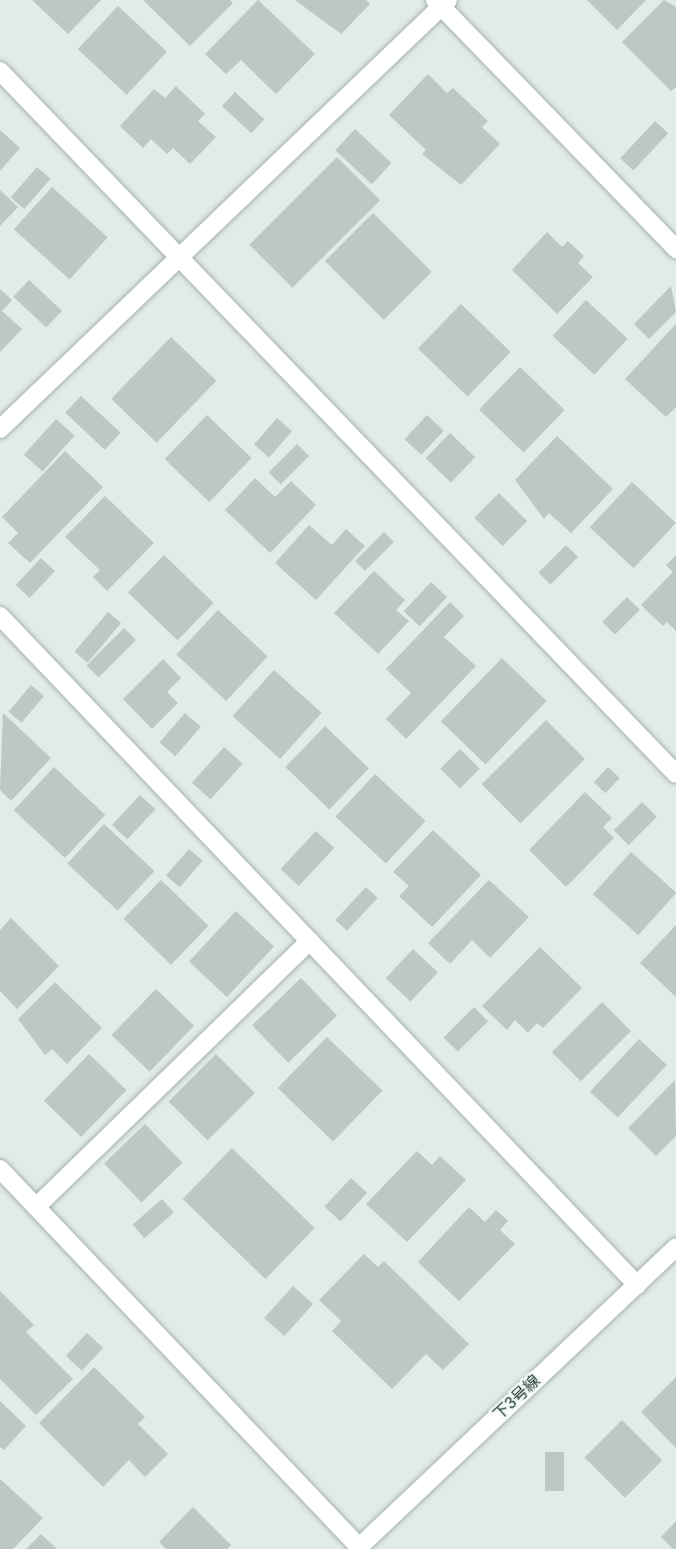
<!DOCTYPE html>
<meta charset="utf-8">
<style>
body{margin:0}
#map{position:relative;width:676px;height:1549px;overflow:hidden;background:#e2ebe7;font-family:Helvetica,"Noto Sans JP",sans-serif}
div>[style]{position:absolute}
.building>*{inset:0;background:#bbc8c3;transform-origin:0 0}
.roads{filter:drop-shadow(0 0 2px #a5b2ae) drop-shadow(0 0 2px #a5b2ae)}
.minor>*{height:18px;margin:-9px;padding:0 9px;transform-origin:9px;border-radius:9px;background:#fff}
span{translate:-50% -50%;white-space:nowrap;text-align:center;line-height:1.15;-webkit-text-stroke:5px #f2f8f5;paint-order:stroke}
.street-label{font-size:16px;color:#243a34}
</style>
<div id="map">
<div class="building">
<i style="clip-path:polygon(32px 0,101px 0,68px 34px)"></i>
<i style="clip-path:polygon(143px 0,230px 0,233px 3px,190px 46px)"></i>
<i style="clip-path:polygon(258px 0,315px 54px,276px 94px,241px 60px,226px 74px,205px 54px)"></i>
<i style="clip-path:polygon(295px 0,366px 0,370px 4px,341px 34px)"></i>
<i style="clip-path:polygon(587px 0,646px 0,617px 30px)"></i>
<i style="clip-path:polygon(664px 0,676px 7px,676px 87px,671px 91px,622px 42px)"></i>
<i style="left:118px;top:6px;width:67px;height:59px;rotate:43deg"></i>
<i style="clip-path:polygon(428px 74px,447px 93px,453px 88px,488px 121px,482px 127px,500px 144px,461px 185px,422px 154px,426px 150px,389px 115px)"></i>
<i style="clip-path:polygon(176px 86px,205px 114px,198px 121px,216px 137px,190px 164px,173px 148px,167px 154px,151px 139px,143px 148px,120px 126px,154px 89px,165px 98px)"></i>
<i style="left:235px;top:92px;width:40px;height:19px;rotate:43deg"></i>
<i style="left:655px;top:121px;width:18px;height:51px;rotate:43deg"></i>
<i style="left:355px;top:129px;width:50px;height:29px;rotate:43deg"></i>
<i style="clip-path:polygon(0 130px,20px 148px,0 171px)"></i>
<i style="left:337px;top:157px;width:61px;height:124px;rotate:45deg"></i>
<i style="left:37px;top:167px;width:18px;height:40px;rotate:41deg"></i>
<i style="left:52px;top:187px;width:75px;height:57px;rotate:42deg"></i>
<i style="clip-path:polygon(0 190px,18px 207px,0 226px)"></i>
<i style="left:373px;top:213px;width:83px;height:68px;rotate:45deg"></i>
<i style="clip-path:polygon(547px 232px,562px 247px,568px 241px,584px 256px,578px 263px,593px 277px,557px 314px,512px 270px)"></i>
<i style="left:29px;top:280px;width:45px;height:23px;rotate:43deg"></i>
<i style="clip-path:polygon(671px 286px,676px 312px,649px 339px,634px 324px)"></i>
<i style="clip-path:polygon(0 289px,12px 300px,2px 311px,22px 329px,0 352px)"></i>
<i style="left:586px;top:300px;width:57px;height:49px;rotate:43deg"></i>
<i style="left:461px;top:304px;width:69px;height:62px;rotate:44deg"></i>
<i style="clip-path:polygon(676px 324px,676px 407px,666px 417px,625px 379px)"></i>
<i style="left:171px;top:337px;width:63px;height:86px;rotate:44deg"></i>
<i style="left:520px;top:367px;width:62px;height:59px;rotate:44deg"></i>
<i style="left:81px;top:396px;width:54px;height:23px;rotate:43deg"></i>
<i style="left:207px;top:415px;width:62px;height:61px;rotate:44deg"></i>
<i style="left:427px;top:415px;width:23px;height:33px;rotate:43deg"></i>
<i style="left:277px;top:418px;width:20px;height:35px;rotate:41deg"></i>
<i style="left:56px;top:419px;width:25px;height:48px;rotate:42deg"></i>
<i style="left:450px;top:433px;width:35px;height:35px;rotate:44deg"></i>
<i style="clip-path:polygon(557px 436px,613px 489px,571px 533px,549px 513px,544px 519px,515px 480px)"></i>
<i style="left:297px;top:444px;width:17px;height:40px;rotate:45deg"></i>
<i style="clip-path:polygon(65px 451px,103px 487px,30px 563px,8px 543px,18px 533px,2px 517px)"></i>
<i style="clip-path:polygon(255px 478px,275px 497px,291px 481px,316px 505px,270px 553px,225px 510px)"></i>
<i style="left:632px;top:482px;width:60px;height:62px;rotate:43deg"></i>
<i style="left:499px;top:493px;width:40px;height:35px;rotate:45deg"></i>
<i style="clip-path:polygon(105px 496px,154px 543px,107px 591px,93px 577px,100px 570px,65px 537px)"></i>
<i style="clip-path:polygon(309px 525px,332px 545px,346px 529px,365px 546px,316px 600px,275px 563px)"></i>
<i style="left:384px;top:532px;width:14px;height:41px;rotate:45deg"></i>
<i style="left:566px;top:545px;width:17px;height:39px;rotate:45deg"></i>
<i style="left:164px;top:555px;width:69px;height:52px;rotate:44deg"></i>
<i style="clip-path:polygon(676px 555px,676px 631px,667px 622px,663px 626px,641px 605px,673px 572px,666px 565px)"></i>
<i style="left:41px;top:558px;width:19px;height:37px;rotate:43deg"></i>
<i style="clip-path:polygon(374px 571px,405px 600px,396px 610px,409px 621px,378px 654px,334px 613px)"></i>
<i style="left:431px;top:582px;width:22px;height:40px;rotate:43deg"></i>
<i style="left:627px;top:597px;width:18px;height:35px;rotate:45deg"></i>
<i style="clip-path:polygon(450px 602px,464px 616px,444px 637px,476px 666px,406px 739px,386px 719px,411px 693px,386px 669px)"></i>
<i style="left:218px;top:610px;width:68px;height:61px;rotate:43deg"></i>
<i style="left:108px;top:612px;width:17px;height:52px;rotate:40deg"></i>
<i style="left:124px;top:628px;width:17px;height:53px;rotate:45deg"></i>
<i style="left:502px;top:658px;width:62px;height:88px;rotate:44deg"></i>
<i style="clip-path:polygon(163px 659px,181px 678px,167px 692px,178px 703px,152px 729px,123px 699px)"></i>
<i style="left:274px;top:670px;width:64px;height:62px;rotate:42deg"></i>
<i style="left:31px;top:685px;width:17px;height:35px;rotate:40deg"></i>
<i style="clip-path:polygon(3px 713px,51px 758px,11px 801px,0 790px)"></i>
<i style="left:185px;top:713px;width:21px;height:39px;rotate:41deg"></i>
<i style="left:546px;top:720px;width:55px;height:91px;rotate:45deg"></i>
<i style="left:325px;top:726px;width:61px;height:57px;rotate:44deg"></i>
<i style="left:224px;top:747px;width:25px;height:48px;rotate:42deg"></i>
<i style="left:460px;top:749px;width:28px;height:28px;rotate:45deg"></i>
<i style="left:54px;top:767px;width:70px;height:59px;rotate:43deg"></i>
<i style="left:608px;top:767px;width:16px;height:21px;rotate:43deg"></i>
<i style="left:375px;top:774px;width:69px;height:58px;rotate:43deg"></i>
<i style="clip-path:polygon(585px 792px,612px 818px,603px 827px,614px 838px,566px 887px,529px 850px)"></i>
<i style="left:140px;top:795px;width:21px;height:41px;rotate:43deg"></i>
<i style="left:642px;top:802px;width:21px;height:40px;rotate:45deg"></i>
<i style="left:104px;top:824px;width:69px;height:54px;rotate:43deg"></i>
<i style="clip-path:polygon(433px 830px,481px 875px,432px 927px,399px 896px,409px 886px,393px 872px)"></i>
<i style="left:316px;top:831px;width:25px;height:52px;rotate:43deg"></i>
<i style="left:189px;top:849px;width:18px;height:35px;rotate:41deg"></i>
<i style="left:631px;top:852px;width:61px;height:57px;rotate:42deg"></i>
<i style="left:161px;top:880px;width:66px;height:54px;rotate:44deg"></i>
<i style="clip-path:polygon(489px 880px,529px 917px,490px 958px,472px 940px,450px 964px,428px 943px)"></i>
<i style="left:366px;top:887px;width:16px;height:45px;rotate:43deg"></i>
<i style="left:236px;top:911px;width:52px;height:69px;rotate:43deg"></i>
<i style="clip-path:polygon(11px 918px,59px 966px,17px 1009px,0 991px,0 930px)"></i>
<i style="clip-path:polygon(676px 925px,676px 997px,640px 963px)"></i>
<i style="clip-path:polygon(540px 947px,582px 988px,543px 1028px,537px 1023px,528px 1033px,515px 1020px,507px 1030px,482px 1006px)"></i>
<i style="left:413px;top:949px;width:34px;height:40px;rotate:43deg"></i>
<i style="left:301px;top:978px;width:52px;height:68px;rotate:46deg"></i>
<i style="clip-path:polygon(55px 982px,102px 1028px,67px 1064px,52px 1049px,45px 1055px,18px 1019px)"></i>
<i style="left:156px;top:989px;width:53px;height:64px;rotate:44deg"></i>
<i style="left:602px;top:1002px;width:41px;height:71px;rotate:45deg"></i>
<i style="left:474px;top:1007px;width:20px;height:43px;rotate:45deg"></i>
<i style="left:327px;top:1037px;width:77px;height:71px;rotate:44deg"></i>
<i style="left:639px;top:1039px;width:38px;height:72px;rotate:43deg"></i>
<i style="left:89px;top:1054px;width:52px;height:65px;rotate:44deg"></i>
<i style="left:216px;top:1054px;width:55px;height:67px;rotate:45deg"></i>
<i style="clip-path:polygon(675px 1080px,676px 1136px,656px 1156px,628px 1128px)"></i>
<i style="left:145px;top:1124px;width:54px;height:57px;rotate:46deg"></i>
<i style="left:232px;top:1148px;width:115px;height:71px;rotate:44deg"></i>
<i style="clip-path:polygon(417px 1151px,432px 1165px,440px 1156px,466px 1180px,407px 1242px,366px 1204px)"></i>
<i style="left:351px;top:1178px;width:22px;height:39px;rotate:43deg"></i>
<i style="left:162px;top:1199px;width:18px;height:39px;rotate:49deg"></i>
<i style="clip-path:polygon(469px 1207px,485px 1222px,496px 1210px,508px 1221px,500px 1230px,515px 1244px,459px 1301px,418px 1262px)"></i>
<i style="clip-path:polygon(364px 1254px,378px 1267px,384px 1261px,469px 1344px,443px 1370px,426px 1354px,392px 1389px,332px 1331px,341px 1321px,319px 1300px)"></i>
<i style="left:293px;top:1286px;width:27px;height:43px;rotate:42deg"></i>
<i style="clip-path:polygon(0 1291px,34px 1325px,26px 1332px,73px 1379px,36px 1415px,0 1379px)"></i>
<i style="left:87px;top:1333px;width:22px;height:31px;rotate:43deg"></i>
<i style="clip-path:polygon(94px 1367px,145px 1417px,138px 1424px,168px 1454px,145px 1477px,129px 1460px,103px 1487px,39px 1423px)"></i>
<i style="clip-path:polygon(676px 1377px,676px 1448px,641px 1412px)"></i>
<i style="clip-path:polygon(0 1401px,26px 1426px,4px 1450px,0 1447px)"></i>
<i style="left:622px;top:1420px;width:57px;height:53px;rotate:45deg"></i>
<i style="left:564px;top:1452px;width:39px;height:19px;rotate:90deg"></i>
<i style="clip-path:polygon(0 1479px,43px 1518px,13px 1549px,0 1549px)"></i>
<i style="clip-path:polygon(193px 1507px,231px 1545px,227px 1549px,166px 1549px,159px 1542px)"></i>
<i style="clip-path:polygon(676px 1521px,676px 1549px,673px 1549px,661px 1537px)"></i>
<i style="clip-path:polygon(41px 1534px,57px 1549px,26px 1549px)"></i>
</div>
<div class="roads">
<div class="minor">
<i style="left:435px;top:0;width:347px;rotate:45.9deg"></i>
<i style="left:0;top:71px;width:975px;rotate:46.12deg"></i>
<i style="left:0;top:429px;width:620px;rotate:-43.76deg"></i>
<i style="left:0;top:616px;width:924px;rotate:46.4deg"></i>
<i style="left:0;top:1169px;width:524px;rotate:46.47deg"></i>
<i style="left:36px;top:1207px;width:382px;rotate:-44.2deg"></i>
<i style="left:357px;top:1549px;width:439px;rotate:-43.4deg"></i>
</div>
</div>
<div class="street-label">
<span style="left:517px;top:1398px;rotate:-43deg">下3号線</span>
</div>
</div>
